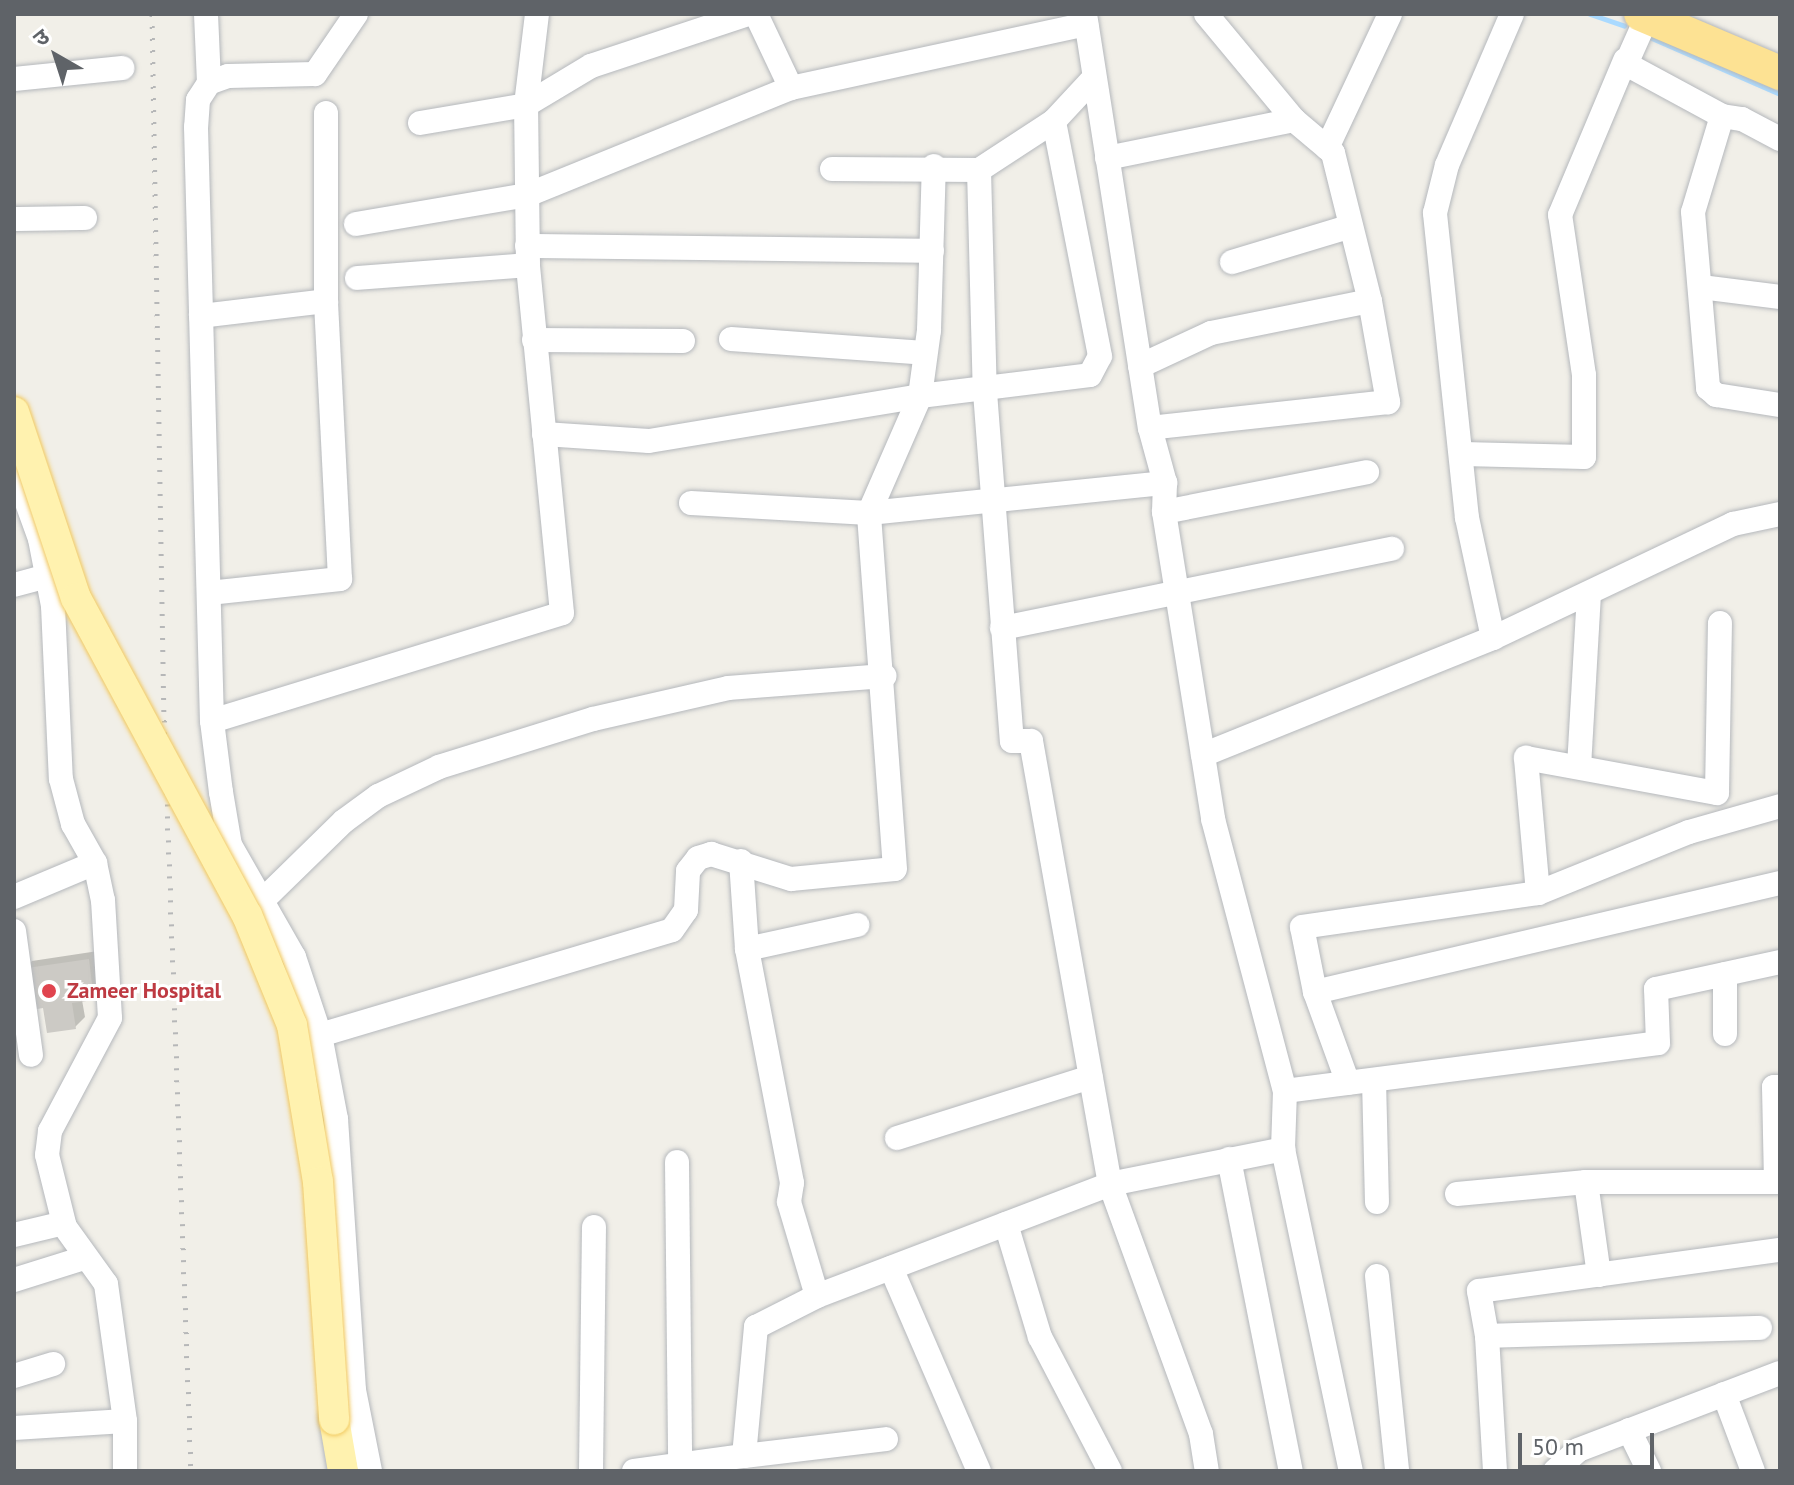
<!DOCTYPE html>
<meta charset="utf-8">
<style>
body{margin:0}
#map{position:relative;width:1794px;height:1485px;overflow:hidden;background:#f1efe8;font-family:"PT Sans","Noto Sans Devanagari",sans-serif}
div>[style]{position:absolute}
.shadow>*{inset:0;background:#0003}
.stream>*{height:5px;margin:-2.5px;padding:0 2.5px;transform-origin:2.5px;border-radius:2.5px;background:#aadaff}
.building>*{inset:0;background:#cccac5}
.roads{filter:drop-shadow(0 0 2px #b5b8bc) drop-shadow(0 0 2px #b5b8bc)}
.minor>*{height:24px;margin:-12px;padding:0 12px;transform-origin:12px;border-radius:12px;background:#fff}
.major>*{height:30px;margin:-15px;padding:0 15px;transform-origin:15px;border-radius:15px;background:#fff2af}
.highway>*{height:34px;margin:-17px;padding:0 17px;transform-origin:17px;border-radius:17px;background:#fde293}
.rail>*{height:5px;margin-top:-2.5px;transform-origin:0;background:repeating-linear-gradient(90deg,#b6b7b8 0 2px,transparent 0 12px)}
.bridges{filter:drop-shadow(0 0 2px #f2c960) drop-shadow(0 0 2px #f2c960)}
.major-bridge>*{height:30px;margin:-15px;padding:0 15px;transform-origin:15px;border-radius:15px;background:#fff2af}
.dots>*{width:22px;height:22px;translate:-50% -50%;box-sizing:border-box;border:4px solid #fff;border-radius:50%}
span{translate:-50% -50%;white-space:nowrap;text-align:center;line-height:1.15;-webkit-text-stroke:6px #fff;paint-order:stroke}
.health-label{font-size:22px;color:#be3a42;font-weight:700}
.left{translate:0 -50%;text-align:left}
.frame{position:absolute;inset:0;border:16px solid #5f6368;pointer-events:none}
.north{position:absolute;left:16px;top:16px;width:80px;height:80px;-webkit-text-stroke:6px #fff;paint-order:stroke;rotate:321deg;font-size:22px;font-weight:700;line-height:32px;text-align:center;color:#5f6368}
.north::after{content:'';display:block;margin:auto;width:28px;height:36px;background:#5f6368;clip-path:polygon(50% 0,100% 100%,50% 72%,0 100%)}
.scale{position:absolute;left:1518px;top:1433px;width:136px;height:36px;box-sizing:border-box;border:4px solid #5f6368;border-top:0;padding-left:10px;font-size:24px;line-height:28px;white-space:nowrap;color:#5f6368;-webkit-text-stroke:6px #fff;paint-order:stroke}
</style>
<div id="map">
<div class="shadow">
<i style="clip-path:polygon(98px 951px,103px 989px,82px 1000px,85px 1017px,75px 1027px,45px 1006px,22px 970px,32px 961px)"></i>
</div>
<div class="stream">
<i style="left:1590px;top:14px;width:36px;rotate:19deg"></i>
<i style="left:1647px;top:36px;width:145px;rotate:23.6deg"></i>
</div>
<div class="building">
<i style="clip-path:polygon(89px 959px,94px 1000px,72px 1003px,76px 1029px,47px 1033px,43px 1008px,26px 1011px,20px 969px)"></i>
</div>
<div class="roads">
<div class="minor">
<i style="left:206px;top:14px;width:69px;rotate:87.5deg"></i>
<i style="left:356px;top:14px;width:73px;rotate:124.3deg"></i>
<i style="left:315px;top:74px;width:87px;rotate:178.7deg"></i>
<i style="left:228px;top:76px;width:20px;rotate:160deg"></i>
<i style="left:209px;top:83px;width:20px;rotate:123deg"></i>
<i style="left:198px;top:100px;width:27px;rotate:94deg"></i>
<i style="left:196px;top:127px;width:594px;rotate:88.46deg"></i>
<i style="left:212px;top:721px;width:72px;rotate:82.8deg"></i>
<i style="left:221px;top:792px;width:54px;rotate:80.4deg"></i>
<i style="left:230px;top:845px;width:129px;rotate:60.3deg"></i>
<i style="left:294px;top:957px;width:82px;rotate:71.6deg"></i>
<i style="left:320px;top:1035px;width:86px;rotate:79.2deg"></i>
<i style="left:336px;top:1119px;width:272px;rotate:86.2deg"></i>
<i style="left:354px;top:1390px;width:83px;rotate:78.8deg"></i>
<i style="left:1085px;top:14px;width:419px;rotate:81.1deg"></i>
<i style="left:1150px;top:428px;width:57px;rotate:74.7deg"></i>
<i style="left:1165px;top:483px;width:29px;rotate:92deg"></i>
<i style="left:1164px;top:512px;width:311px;rotate:80.9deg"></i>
<i style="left:1213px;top:819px;width:281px;rotate:75.2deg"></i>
<i style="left:1285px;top:1091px;width:58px;rotate:92deg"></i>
<i style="left:1283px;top:1149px;width:329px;rotate:78.1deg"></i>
<i style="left:1206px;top:14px;width:138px;rotate:50.3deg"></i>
<i style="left:1647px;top:17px;width:51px;rotate:114.1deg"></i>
<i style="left:1626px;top:64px;width:109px;rotate:28.4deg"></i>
<i style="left:1722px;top:116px;width:100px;rotate:106.8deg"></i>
<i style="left:1693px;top:212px;width:177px;rotate:85.1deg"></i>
<i style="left:1708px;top:388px;width:11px;rotate:41deg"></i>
<i style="left:1716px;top:395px;width:65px;rotate:8.9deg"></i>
<i style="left:14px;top:79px;width:109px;rotate:-5.8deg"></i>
<i style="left:791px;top:88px;width:302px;rotate:-12.2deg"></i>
<i style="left:1722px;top:116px;width:20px;rotate:9deg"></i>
<i style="left:1742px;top:119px;width:43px;rotate:27.8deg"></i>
<i style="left:420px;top:123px;width:108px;rotate:-9.6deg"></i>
<i style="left:526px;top:105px;width:76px;rotate:-31deg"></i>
<i style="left:591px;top:66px;width:165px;rotate:-18.3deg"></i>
<i style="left:1327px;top:148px;width:148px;rotate:-64.8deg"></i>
<i style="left:1107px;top:158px;width:191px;rotate:-11.5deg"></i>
<i style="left:1294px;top:120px;width:51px;rotate:40.2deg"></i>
<i style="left:1333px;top:153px;width:153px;rotate:76deg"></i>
<i style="left:1370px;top:301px;width:103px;rotate:79.9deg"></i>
<i style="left:1388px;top:402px;width:239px;rotate:173.8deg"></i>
<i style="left:832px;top:169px;width:147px;rotate:0.4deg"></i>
<i style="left:979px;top:170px;width:90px;rotate:-33.2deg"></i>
<i style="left:1054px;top:121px;width:57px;rotate:-47.1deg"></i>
<i style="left:979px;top:170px;width:222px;rotate:88.5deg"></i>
<i style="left:985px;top:392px;width:350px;rotate:85.6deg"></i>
<i style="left:1012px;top:741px;width:19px"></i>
<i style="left:1031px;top:741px;width:450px;rotate:79.9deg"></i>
<i style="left:1110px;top:1184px;width:177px;rotate:-11.4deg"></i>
<i style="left:14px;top:219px;width:71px;rotate:-0.8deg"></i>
<i style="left:356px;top:224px;width:173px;rotate:-9.6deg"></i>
<i style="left:527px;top:195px;width:285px;rotate:-22.1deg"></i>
<i style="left:791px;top:88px;width:82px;rotate:-115.3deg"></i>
<i style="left:527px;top:246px;width:405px;rotate:0.7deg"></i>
<i style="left:1232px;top:262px;width:124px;rotate:-16.8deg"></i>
<i style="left:357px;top:278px;width:171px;rotate:-4.3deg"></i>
<i style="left:1701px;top:287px;width:80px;rotate:7.2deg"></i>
<i style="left:201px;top:316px;width:126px;rotate:-6.8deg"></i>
<i style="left:731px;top:339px;width:194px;rotate:4.1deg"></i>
<i style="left:534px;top:340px;width:149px;rotate:0.4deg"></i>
<i style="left:1140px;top:366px;width:78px;rotate:-24.9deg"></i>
<i style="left:1211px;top:333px;width:162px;rotate:-11.4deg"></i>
<i style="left:544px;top:434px;width:105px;rotate:3.8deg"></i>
<i style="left:649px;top:441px;width:275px;rotate:-9.4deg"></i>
<i style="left:920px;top:396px;width:171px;rotate:-7deg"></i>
<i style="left:1090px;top:375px;width:21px;rotate:-62deg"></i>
<i style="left:1100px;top:356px;width:239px;rotate:-101.1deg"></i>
<i style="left:1463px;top:454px;width:121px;rotate:1.4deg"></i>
<i style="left:1584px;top:457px;width:82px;rotate:-90deg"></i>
<i style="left:1584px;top:375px;width:162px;rotate:-98.5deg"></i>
<i style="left:1560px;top:215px;width:168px;rotate:-67.2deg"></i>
<i style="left:14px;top:467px;width:77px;rotate:70.1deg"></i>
<i style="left:40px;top:539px;width:68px;rotate:79deg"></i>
<i style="left:53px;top:606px;width:173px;rotate:87.4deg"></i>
<i style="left:61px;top:779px;width:47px;rotate:75.1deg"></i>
<i style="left:73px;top:824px;width:45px;rotate:60.6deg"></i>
<i style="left:95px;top:863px;width:38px;rotate:78deg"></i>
<i style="left:103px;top:900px;width:118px;rotate:86.6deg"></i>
<i style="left:110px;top:1018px;width:128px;rotate:118deg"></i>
<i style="left:50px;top:1131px;width:24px;rotate:97deg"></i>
<i style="left:47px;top:1155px;width:74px;rotate:76deg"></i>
<i style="left:65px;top:1227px;width:70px;rotate:54.3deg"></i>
<i style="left:106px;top:1284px;width:138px;rotate:82.1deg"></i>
<i style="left:125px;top:1421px;width:50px;rotate:90deg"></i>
<i style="left:691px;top:503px;width:178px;rotate:3.2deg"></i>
<i style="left:869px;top:513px;width:298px;rotate:-5.8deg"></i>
<i style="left:1164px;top:512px;width:207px;rotate:-11.1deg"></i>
<i style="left:14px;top:585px;width:34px;rotate:-15deg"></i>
<i style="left:209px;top:593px;width:132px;rotate:-6.1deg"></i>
<i style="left:340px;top:579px;width:278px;rotate:-92.9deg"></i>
<i style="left:326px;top:301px;width:188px;rotate:-90deg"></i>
<i style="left:1002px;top:628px;width:398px;rotate:-11.5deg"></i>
<i style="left:1493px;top:638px;width:123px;rotate:-102.2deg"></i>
<i style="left:1467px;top:518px;width:307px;rotate:-96deg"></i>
<i style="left:1435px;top:213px;width:49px;rotate:-76deg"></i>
<i style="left:1447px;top:165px;width:164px;rotate:-66.7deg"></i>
<i style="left:212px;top:721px;width:366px;rotate:-17.1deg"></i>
<i style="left:562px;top:613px;width:350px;rotate:-95.6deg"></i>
<i style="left:528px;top:265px;width:160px;rotate:-90.7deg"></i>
<i style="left:526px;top:105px;width:92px;rotate:-83.1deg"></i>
<i style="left:1203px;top:755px;width:313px;rotate:-22deg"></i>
<i style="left:1493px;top:638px;width:266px;rotate:-25.4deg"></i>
<i style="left:1733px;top:524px;width:48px;rotate:-12deg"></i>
<i style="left:1579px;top:767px;width:172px;rotate:-86.7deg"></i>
<i style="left:741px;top:861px;width:88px;rotate:86.1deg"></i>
<i style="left:747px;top:949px;width:238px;rotate:79.1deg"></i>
<i style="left:792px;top:1183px;width:19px;rotate:99deg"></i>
<i style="left:789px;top:1202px;width:98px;rotate:73.4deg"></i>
<i style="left:1538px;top:893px;width:136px;rotate:-95.1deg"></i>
<i style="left:1526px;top:758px;width:194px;rotate:10.4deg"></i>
<i style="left:1717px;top:793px;width:170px;rotate:-89deg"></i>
<i style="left:14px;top:897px;width:88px;rotate:-22.8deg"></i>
<i style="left:265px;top:898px;width:110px;rotate:-44.3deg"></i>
<i style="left:344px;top:821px;width:42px;rotate:-36.3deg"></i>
<i style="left:378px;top:796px;width:68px;rotate:-25.4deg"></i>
<i style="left:439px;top:767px;width:161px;rotate:-17.3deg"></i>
<i style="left:593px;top:719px;width:139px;rotate:-12.9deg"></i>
<i style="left:728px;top:688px;width:157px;rotate:-4.4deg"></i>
<i style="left:14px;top:931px;width:125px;rotate:82.2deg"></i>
<i style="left:747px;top:949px;width:113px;rotate:-12.3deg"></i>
<i style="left:1725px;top:974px;width:60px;rotate:90deg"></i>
<i style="left:1315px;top:992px;width:478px;rotate:-13.2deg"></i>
<i style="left:320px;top:1035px;width:367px;rotate:-16.6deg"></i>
<i style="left:672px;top:930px;width:24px;rotate:-55deg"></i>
<i style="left:686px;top:910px;width:39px;rotate:-87deg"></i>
<i style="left:688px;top:871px;width:16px;rotate:-52deg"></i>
<i style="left:698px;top:858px;width:14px;rotate:-17deg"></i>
<i style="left:711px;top:854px;width:84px;rotate:17.4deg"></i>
<i style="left:791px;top:879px;width:104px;rotate:-5.5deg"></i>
<i style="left:895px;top:869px;width:357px;rotate:-94.2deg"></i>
<i style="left:869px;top:513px;width:128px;rotate:-66.4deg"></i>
<i style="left:920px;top:396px;width:67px;rotate:-82.2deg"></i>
<i style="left:929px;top:330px;width:164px;rotate:-88.3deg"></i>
<i style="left:1374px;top:1080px;width:122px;rotate:88.6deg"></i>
<i style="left:1348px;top:1083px;width:97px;rotate:-109.9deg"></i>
<i style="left:1315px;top:992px;width:66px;rotate:-101.3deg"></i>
<i style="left:1302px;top:927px;width:238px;rotate:-8.2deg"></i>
<i style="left:1538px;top:893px;width:163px;rotate:-22deg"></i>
<i style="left:1689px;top:832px;width:95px;rotate:-15.9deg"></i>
<i style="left:1285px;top:1091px;width:376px;rotate:-7.3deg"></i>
<i style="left:1658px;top:1043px;width:54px;rotate:-92.1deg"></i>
<i style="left:1656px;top:989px;width:127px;rotate:-12.3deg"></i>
<i style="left:897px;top:1138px;width:203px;rotate:-17.5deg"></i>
<i style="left:1229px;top:1159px;width:318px;rotate:78.8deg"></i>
<i style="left:677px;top:1162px;width:303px;rotate:89.4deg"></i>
<i style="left:1457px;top:1194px;width:130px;rotate:-5.3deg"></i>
<i style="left:1006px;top:1224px;width:118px;rotate:73.3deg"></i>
<i style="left:1040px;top:1337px;width:151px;rotate:62.4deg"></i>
<i style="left:14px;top:1235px;width:51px;rotate:-13.5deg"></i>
<i style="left:891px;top:1268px;width:221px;rotate:66.6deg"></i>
<i style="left:1599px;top:1275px;width:94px;rotate:-98deg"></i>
<i style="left:1586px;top:1182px;width:190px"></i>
<i style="left:1776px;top:1182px;width:95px;rotate:-91.2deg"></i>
<i style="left:1774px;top:1087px;width:6px"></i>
<i style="left:1377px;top:1276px;width:196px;rotate:84.1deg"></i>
<i style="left:14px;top:1280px;width:73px;rotate:-17.4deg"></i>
<i style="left:1487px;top:1336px;width:273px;rotate:-1.7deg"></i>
<i style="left:14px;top:1376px;width:41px;rotate:-17.1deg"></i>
<i style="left:1724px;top:1394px;width:82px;rotate:69.4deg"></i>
<i style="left:14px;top:1428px;width:111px;rotate:-3.6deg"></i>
<i style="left:1629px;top:1430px;width:46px;rotate:64deg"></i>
<i style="left:744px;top:1456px;width:143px;rotate:-6.8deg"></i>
<i style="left:591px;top:1471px;width:244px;rotate:-89.3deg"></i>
<i style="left:634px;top:1471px;width:111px;rotate:-7.8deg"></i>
<i style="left:744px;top:1456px;width:130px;rotate:-84.7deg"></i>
<i style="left:756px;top:1327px;width:68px;rotate:-26.9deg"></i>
<i style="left:817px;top:1296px;width:314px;rotate:-20.9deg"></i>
<i style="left:1110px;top:1184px;width:266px;rotate:70deg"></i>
<i style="left:1201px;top:1434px;width:37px;rotate:81deg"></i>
<i style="left:1495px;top:1471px;width:135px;rotate:-93.4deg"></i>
<i style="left:1487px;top:1336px;width:46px;rotate:-100.1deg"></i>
<i style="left:1479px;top:1291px;width:304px;rotate:-7.8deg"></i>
<i style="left:1555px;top:1471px;width:31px;rotate:-42deg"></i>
<i style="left:1578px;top:1450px;width:216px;rotate:-20.9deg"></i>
</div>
<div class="major">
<i style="left:334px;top:1419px;width:53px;rotate:80.2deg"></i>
</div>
<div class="highway">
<i style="left:1641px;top:14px;width:151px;rotate:23deg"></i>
</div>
</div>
<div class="rail">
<i style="left:152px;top:14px;width:706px;rotate:89.03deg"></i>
<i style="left:164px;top:720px;width:751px;rotate:87.94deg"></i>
</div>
<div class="bridges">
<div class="major-bridge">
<i style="left:14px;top:412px;width:196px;rotate:71.6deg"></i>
<i style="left:76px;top:598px;width:360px;rotate:61.7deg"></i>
<i style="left:247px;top:915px;width:119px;rotate:67.8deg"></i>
<i style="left:292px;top:1025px;width:159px;rotate:80.6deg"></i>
<i style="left:318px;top:1182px;width:238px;rotate:86.1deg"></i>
</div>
</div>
<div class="dots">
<i style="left:49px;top:991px;background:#e0444e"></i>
</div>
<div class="health-label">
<span class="left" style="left:67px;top:991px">Zameer Hospital</span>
</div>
<div class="frame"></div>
<div class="north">उ</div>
<div class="scale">50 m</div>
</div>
